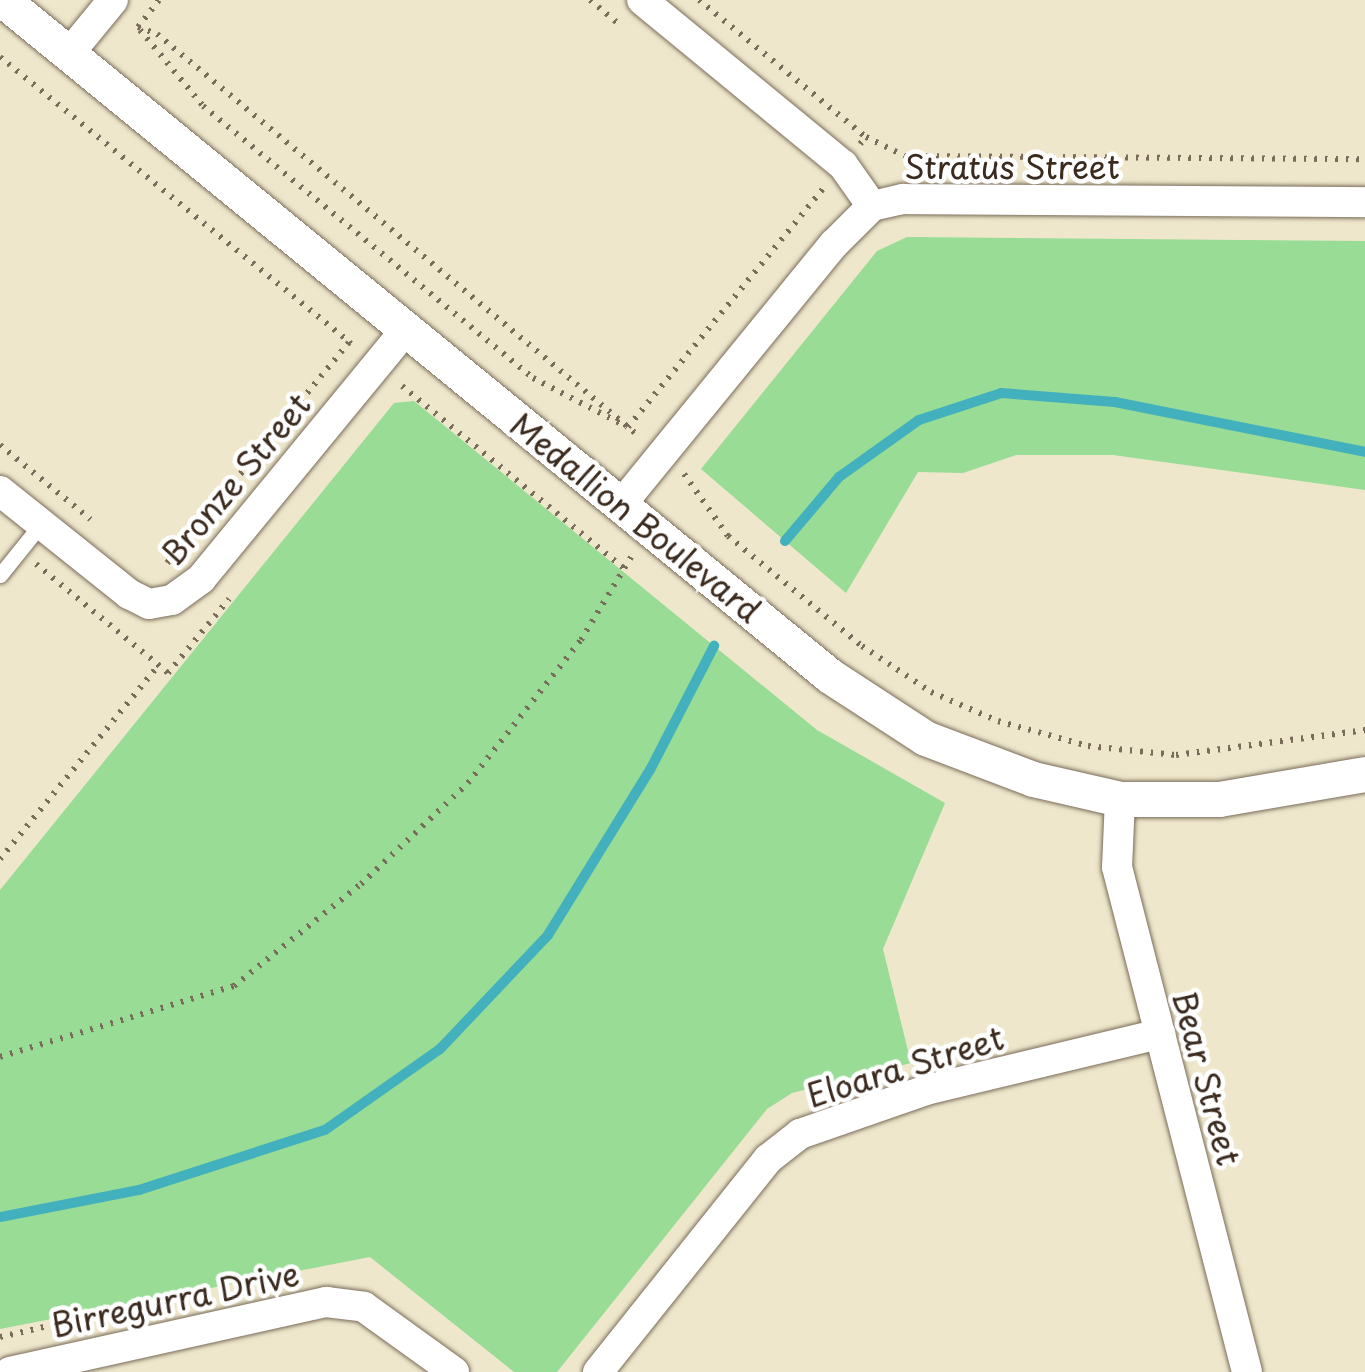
<!DOCTYPE html>
<style>
body{margin:0}
#map{position:relative;width:1365px;height:1372px;overflow:hidden;background:#eee7cb;font-family:"Playpen Sans",sans-serif}
div>[style]{position:absolute}
.green>*{inset:0;background:#98dc95}
.stream>*{height:10px;margin:-5px;padding:0 5px;transform-origin:5px;border-radius:5px;background:#42b0bd}
.path>*{height:6px;margin-top:-3px;transform-origin:0;background:repeating-linear-gradient(90deg,#7a6c5b 0 2.5px,transparent 0 10.5px)}
.roads{filter:drop-shadow(0 0 2px #7a6c5b) drop-shadow(0 0 2px #7a6c5b)}
.service>*{height:15px;margin:-7.5px;padding:0 7.5px;transform-origin:7.5px;border-radius:7.5px;background:#fff}
.minor>*{height:30px;margin:-15px;padding:0 15px;transform-origin:15px;border-radius:15px;background:#fff}
.tertiary>*{height:35px;margin:-17.5px;padding:0 17.5px;transform-origin:17.5px;border-radius:17.5px;background:#fff}
span{translate:-50% -50%;white-space:nowrap;text-align:center;line-height:1.15;-webkit-text-stroke:9px #fff;paint-order:stroke}
.street-label{font-size:32px;color:#3b2a1e}
</style>
<div id="map">
<div class="green">
<i style="clip-path:polygon(907px 237px,1365px 241px,1365px 490px,1113px 455px,1016px 455px,963px 473px,918px 472px,846px 593px,701px 469px,877px 251px)"></i>
<i style="clip-path:polygon(414px 401px,817px 730px,945px 803px,883px 949px,911px 1063px,792px 1093px,767px 1109px,557px 1372px,514px 1372px,370px 1257px,0 1329px,0 890px,394px 403px)"></i>
</div>
<div class="stream">
<i style="left:785px;top:541px;width:84px;rotate:-49.8deg"></i>
<i style="left:839px;top:477px;width:98px;rotate:-35.5deg"></i>
<i style="left:919px;top:420px;width:86px;rotate:-18.2deg"></i>
<i style="left:1001px;top:393px;width:114px;rotate:4.5deg"></i>
<i style="left:1115px;top:402px;width:255px;rotate:11.3deg"></i>
<i style="left:0;top:1217px;width:142px;rotate:-11deg"></i>
<i style="left:139px;top:1190px;width:195px;rotate:-17.9deg"></i>
<i style="left:325px;top:1130px;width:141px;rotate:-35.2deg"></i>
<i style="left:440px;top:1049px;width:157px;rotate:-46.5deg"></i>
<i style="left:548px;top:935px;width:194px;rotate:-58.3deg"></i>
<i style="left:650px;top:770px;width:140px;rotate:-62.7deg"></i>
</div>
<div class="path">
<i style="left:590px;top:0;width:39px;rotate:40deg"></i>
<i style="left:699px;top:0;width:216px;rotate:39.4deg"></i>
<i style="left:138px;top:27px;width:20px;rotate:20deg"></i>
<i style="left:157px;top:34px;width:629px;rotate:39.84deg"></i>
<i style="left:138px;top:27px;width:34px;rotate:-52deg"></i>
<i style="left:140px;top:30px;width:99px;rotate:50.3deg"></i>
<i style="left:203px;top:106px;width:428px;rotate:39.5deg"></i>
<i style="left:533px;top:378px;width:106px;rotate:27.5deg"></i>
<i style="left:0;top:57px;width:451px;rotate:39.2deg"></i>
<i style="left:860px;top:144px;width:9px;rotate:-49deg"></i>
<i style="left:866px;top:137px;width:43px;rotate:26deg"></i>
<i style="left:905px;top:156px;width:460px;rotate:0.4deg"></i>
<i style="left:402px;top:386px;width:288px;rotate:39.4deg"></i>
<i style="left:628px;top:427px;width:308px;rotate:-50.7deg"></i>
<i style="left:0;top:445px;width:117px;rotate:39.4deg"></i>
<i style="left:684px;top:474px;width:76px;rotate:54.6deg"></i>
<i style="left:728px;top:536px;width:173px;rotate:39.4deg"></i>
<i style="left:862px;top:646px;width:83px;rotate:33.7deg"></i>
<i style="left:931px;top:692px;width:73px;rotate:23.4deg"></i>
<i style="left:998px;top:721px;width:93px;rotate:15.5deg"></i>
<i style="left:1088px;top:746px;width:88px;rotate:5.8deg"></i>
<i style="left:1176px;top:755px;width:191px;rotate:-7.5deg"></i>
<i style="left:167px;top:563px;width:286px;rotate:-50.5deg"></i>
<i style="left:349px;top:342px;width:6px;rotate:45deg"></i>
<i style="left:36px;top:564px;width:171px;rotate:39.5deg"></i>
<i style="left:168px;top:673px;width:96px;rotate:-50.5deg"></i>
<i style="left:0;top:859px;width:251px;rotate:-50.7deg"></i>
<i style="left:0;top:1057px;width:245px;rotate:-16.9deg"></i>
<i style="left:234px;top:986px;width:163px;rotate:-38.8deg"></i>
<i style="left:361px;top:884px;width:147px;rotate:-43.3deg"></i>
<i style="left:468px;top:783px;width:182px;rotate:-51.7deg"></i>
<i style="left:581px;top:640px;width:97px;rotate:-58.9deg"></i>
<i style="left:0;top:1337px;width:98px;rotate:-12.9deg"></i>
</div>
<div class="roads">
<div class="service">
<i style="left:0;top:575px;width:65px;rotate:-51.2deg"></i>
</div>
<div class="minor">
<i style="left:642px;top:0;width:260px;rotate:39.4deg"></i>
<i style="left:843px;top:165px;width:50px;rotate:54.7deg"></i>
<i style="left:68px;top:55px;width:71px;rotate:-50.7deg"></i>
<i style="left:0;top:491px;width:165px;rotate:38.6deg"></i>
<i style="left:129px;top:594px;width:22px;rotate:27deg"></i>
<i style="left:149px;top:604px;width:23px;rotate:-10deg"></i>
<i style="left:172px;top:600px;width:36px;rotate:-36deg"></i>
<i style="left:201px;top:579px;width:325px;rotate:-50.6deg"></i>
<i style="left:620px;top:506px;width:338px;rotate:-50.8deg"></i>
<i style="left:834px;top:244px;width:54px;rotate:-45deg"></i>
<i style="left:872px;top:206px;width:32px;rotate:-13deg"></i>
<i style="left:903px;top:199px;width:462px;rotate:0.4deg"></i>
<i style="left:1120px;top:799px;width:68px;rotate:92.5deg"></i>
<i style="left:1117px;top:867px;width:521px;rotate:75.56deg"></i>
<i style="left:10px;top:1372px;width:324px;rotate:-12.5deg"></i>
<i style="left:326px;top:1302px;width:38px;rotate:7deg"></i>
<i style="left:364px;top:1307px;width:111px;rotate:35.8deg"></i>
<i style="left:598px;top:1372px;width:273px;rotate:-51.4deg"></i>
<i style="left:768px;top:1159px;width:41px;rotate:-38deg"></i>
<i style="left:800px;top:1134px;width:133px;rotate:-19.2deg"></i>
<i style="left:926px;top:1090px;width:241px;rotate:-13.5deg"></i>
</div>
<div class="tertiary">
<i style="left:3px;top:0;width:1068px;rotate:39.26deg"></i>
<i style="left:830px;top:676px;width:113px;rotate:33.1deg"></i>
<i style="left:925px;top:738px;width:116px;rotate:20.8deg"></i>
<i style="left:1033px;top:779px;width:89px;rotate:12.9deg"></i>
<i style="left:1120px;top:799px;width:99px"></i>
<i style="left:1219px;top:799px;width:148px;rotate:-9.7deg"></i>
</div>
</div>
<div class="street-label">
<span style="left:1012px;top:166px">Stratus Street</span>
<span style="left:235px;top:479px;rotate:-50deg">Bronze Street</span>
<span style="left:636px;top:517px;rotate:39deg">Medallion Boulevard</span>
<span style="left:905px;top:1066px;rotate:-17deg">Eloara Street</span>
<span style="left:1207px;top:1078px;rotate:75deg">Bear Street</span>
<span style="left:175px;top:1299px;rotate:-12deg">Birregurra Drive</span>
</div>
</div>
